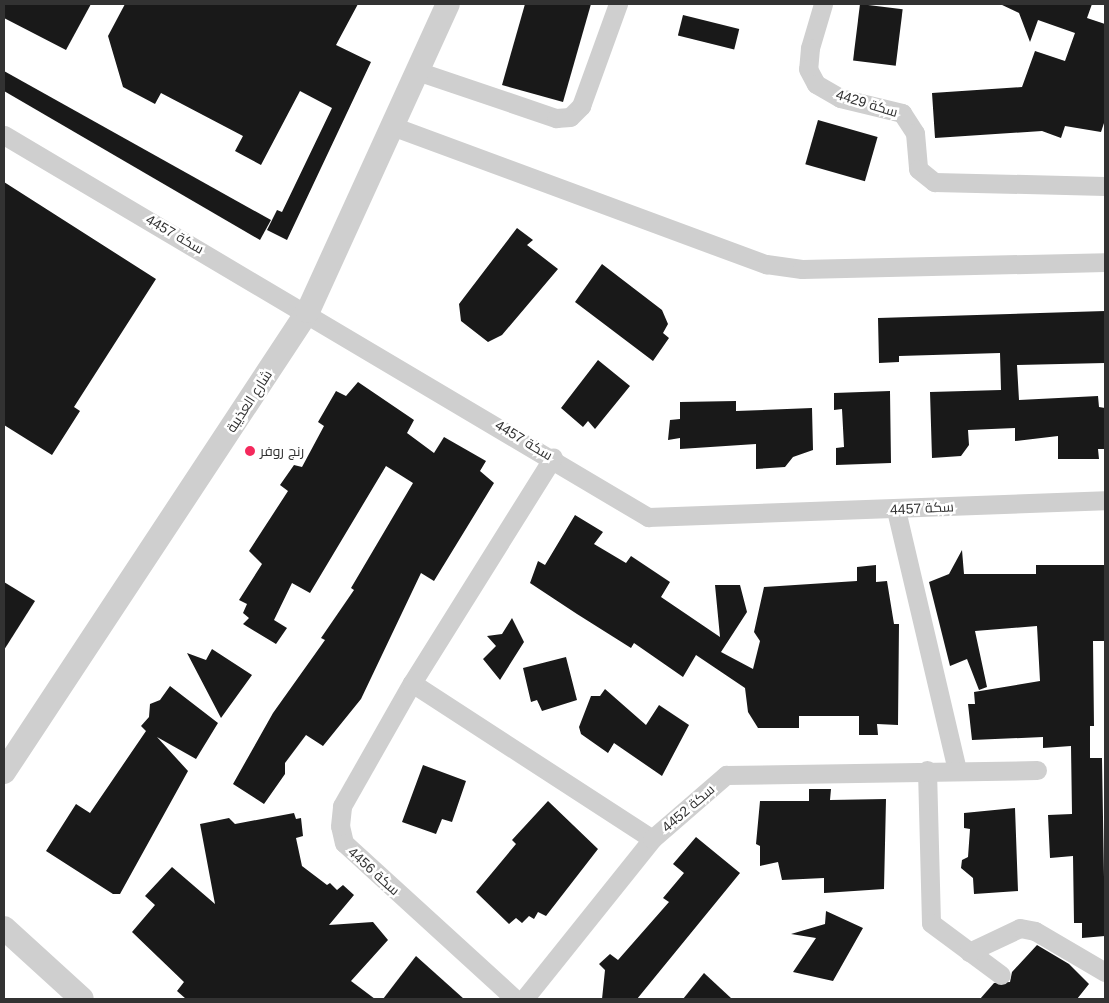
<!DOCTYPE html>
<meta charset="utf-8">
<style>
body{margin:0}
#map{position:relative;width:1109px;height:1003px;overflow:hidden;background:#fff;font-family:Helvetica,Cairo,sans-serif}
div>[style]{position:absolute}
.building>*{inset:0;background:#191919;transform-origin:0 0}
.minor>*{height:19px;margin:-9.5px;padding:0 9.5px;transform-origin:9.5px;border-radius:9.5px;background:#cfcfcf}
.tertiary>*{height:24px;margin:-12px;padding:0 12px;transform-origin:12px;border-radius:12px;background:#cfcfcf}
.dots>*{width:14px;height:14px;translate:-50% -50%;box-sizing:border-box;border:2px solid #fff;border-radius:50%}
span{translate:-50% -50%;white-space:nowrap;text-align:center;line-height:1.15;-webkit-text-stroke:5px #fff;paint-order:stroke}
.street-label{font-size:14px;color:#323232}
.poi-label{font-size:14px;color:#323232}
.left{translate:0 -50%;text-align:left}
.frame{position:absolute;inset:0;border:5px solid #323232;pointer-events:none}
</style>
<div id="map">
<div class="building">
<i style="clip-path:polygon(4px 4px,91px 4px,66px 50px,4px 18px)"></i>
<i style="clip-path:polygon(125px 4px,358px 4px,336px 45px,371px 62px,287px 240px,267px 230px,277px 210px,282px 212px,332px 108px,300px 91px,261px 165px,235px 151px,243px 136px,161px 93px,155px 104px,123px 87px,108px 36px)"></i>
<i style="clip-path:polygon(525px 4px,591px 4px,563px 102px,502px 85px)"></i>
<i style="left:860px;top:4px;width:43px;height:57px;rotate:7deg"></i>
<i style="clip-path:polygon(1000px 4px,1092px 4px,1087px 18px,1105px 24px,1105px 120px,1101px 132px,1065px 126px,1061px 138px,1042px 131px,935px 138px,932px 93px,1022px 87px,1035px 51px,1065px 61px,1075px 33px,1038px 20px,1030px 42px,1019px 13px)"></i>
<i style="left:683px;top:15px;width:58px;height:21px;rotate:14deg"></i>
<i style="clip-path:polygon(4px 71px,271px 220px,260px 240px,4px 91px)"></i>
<i style="left:818px;top:120px;width:62px;height:46px;rotate:16deg"></i>
<i style="clip-path:polygon(4px 182px,156px 279px,74px 407px,80px 411px,52px 455px,4px 425px)"></i>
<i style="clip-path:polygon(517px 228px,533px 240px,527px 245px,558px 269px,502px 335px,488px 342px,461px 321px,459px 304px)"></i>
<i style="clip-path:polygon(602px 264px,662px 310px,668px 324px,663px 333px,669px 338px,653px 361px,575px 302px)"></i>
<i style="clip-path:polygon(1105px 311px,1105px 363px,1017px 365px,1019px 400px,1098px 396px,1099px 407px,1105px 408px,1105px 449px,1098px 449px,1099px 459px,1058px 459px,1058px 436px,1015px 441px,1015px 428px,968px 430px,969px 445px,961px 456px,932px 458px,930px 392px,1001px 390px,1000px 353px,899px 356px,899px 362px,879px 363px,878px 318px)"></i>
<i style="clip-path:polygon(598px 360px,630px 386px,595px 429px,588px 421px,583px 427px,561px 408px)"></i>
<i style="clip-path:polygon(358px 382px,414px 420px,407px 433px,434px 453px,444px 437px,486px 461px,480px 471px,494px 483px,434px 581px,421px 573px,361px 699px,323px 746px,306px 735px,285px 763px,285px 774px,264px 804px,233px 784px,273px 713px,325px 640px,321px 638px,354px 590px,351px 588px,413px 483px,386px 466px,310px 593px,292px 583px,274px 620px,287px 628px,276px 644px,243px 624px,249px 618px,243px 613px,247px 604px,239px 600px,262px 564px,249px 551px,288px 491px,280px 485px,294px 465px,302px 467px,324px 426px,318px 422px,336px 391px,346px 396px)"></i>
<i style="clip-path:polygon(890px 391px,891px 463px,836px 465px,836px 448px,844px 447px,842px 409px,834px 410px,834px 393px)"></i>
<i style="clip-path:polygon(736px 401px,736px 411px,812px 408px,813px 450px,793px 457px,785px 467px,756px 469px,756px 444px,680px 449px,680px 438px,668px 440px,670px 420px,680px 419px,680px 402px)"></i>
<i style="clip-path:polygon(575px 515px,603px 532px,594px 544px,626px 563px,631px 556px,670px 582px,661px 597px,720px 637px,715px 585px,740px 585px,747px 612px,721px 652px,753px 669px,760px 641px,754px 632px,764px 587px,857px 581px,857px 567px,876px 565px,876px 582px,887px 581px,894px 624px,899px 624px,898px 725px,877px 724px,878px 735px,859px 735px,859px 716px,799px 716px,799px 728px,758px 728px,748px 712px,745px 688px,696px 655px,683px 677px,634px 643px,631px 648px,577px 614px,530px 583px,538px 561px,545px 565px)"></i>
<i style="clip-path:polygon(962px 550px,964px 574px,1036px 574px,1036px 565px,1105px 565px,1105px 641px,1093px 641px,1094px 726px,1090px 726px,1090px 758px,1102px 758px,1105px 936px,1082px 938px,1082px 923px,1074px 923px,1073px 856px,1050px 858px,1048px 815px,1072px 814px,1071px 746px,1043px 748px,1043px 737px,972px 740px,968px 704px,975px 704px,974px 692px,1040px 681px,1037px 626px,975px 631px,987px 687px,979px 690px,967px 659px,950px 666px,929px 582px,949px 574px)"></i>
<i style="clip-path:polygon(4px 582px,35px 601px,4px 650px)"></i>
<i style="clip-path:polygon(512px 618px,524px 642px,500px 680px,483px 659px,496px 646px,487px 636px,502px 634px)"></i>
<i style="clip-path:polygon(212px 649px,252px 675px,221px 718px,187px 653px,206px 660px)"></i>
<i style="clip-path:polygon(566px 657px,577px 700px,542px 711px,537px 700px,531px 702px,523px 668px)"></i>
<i style="clip-path:polygon(170px 686px,218px 723px,196px 759px,157px 737px,188px 771px,120px 894px,113px 894px,46px 851px,76px 804px,90px 813px,146px 731px,141px 726px,149px 717px,150px 704px,160px 700px)"></i>
<i style="clip-path:polygon(605px 689px,646px 725px,659px 705px,689px 725px,662px 776px,614px 743px,608px 753px,581px 734px,579px 727px,591px 696px,600px 696px)"></i>
<i style="clip-path:polygon(423px 765px,466px 781px,452px 822px,442px 819px,436px 834px,402px 822px)"></i>
<i style="clip-path:polygon(809px 789px,831px 789px,830px 800px,886px 799px,884px 889px,824px 893px,824px 878px,782px 880px,778px 862px,760px 866px,760px 846px,756px 844px,760px 801px,809px 801px)"></i>
<i style="clip-path:polygon(548px 801px,598px 849px,546px 916px,538px 912px,534px 919px,529px 916px,522px 923px,516px 918px,509px 924px,476px 892px,516px 844px,512px 840px)"></i>
<i style="clip-path:polygon(1015px 808px,1018px 891px,974px 894px,973px 878px,961px 868px,962px 860px,968px 857px,970px 829px,964px 828px,964px 813px)"></i>
<i style="clip-path:polygon(294px 813px,296px 819px,301px 818px,303px 836px,296px 838px,302px 866px,327px 885px,330px 883px,337px 890px,343px 885px,354px 895px,329px 925px,373px 922px,388px 940px,351px 981px,375px 999px,186px 999px,177px 991px,184px 982px,132px 932px,155px 905px,145px 896px,172px 867px,215px 904px,200px 824px,229px 818px,235px 824px)"></i>
<i style="clip-path:polygon(696px 837px,740px 873px,637px 999px,602px 999px,605px 970px,599px 964px,610px 954px,618px 960px,669px 902px,663px 898px,684px 873px,673px 864px)"></i>
<i style="clip-path:polygon(826px 911px,863px 928px,833px 981px,793px 972px,816px 938px,791px 934px,825px 924px)"></i>
<i style="clip-path:polygon(1037px 945px,1069px 964px,1089px 984px,1077px 999px,980px 999px,994px 983px,1010px 982px,1012px 972px)"></i>
<i style="clip-path:polygon(416px 956px,464px 999px,383px 999px)"></i>
<i style="clip-path:polygon(704px 973px,732px 999px,683px 999px)"></i>
</div>
<div class="minor">
<i style="left:823px;top:4px;width:46px;rotate:106.5deg"></i>
<i style="left:810px;top:48px;width:21px;rotate:95deg"></i>
<i style="left:808px;top:69px;width:17px;rotate:62deg"></i>
<i style="left:816px;top:84px;width:28px;rotate:30deg"></i>
<i style="left:840px;top:98px;width:64px;rotate:13.6deg"></i>
<i style="left:902px;top:113px;width:24px;rotate:57deg"></i>
<i style="left:915px;top:133px;width:36px;rotate:85deg"></i>
<i style="left:918px;top:169px;width:21px;rotate:39deg"></i>
<i style="left:934px;top:182px;width:171px;rotate:1.3deg"></i>
<i style="left:417px;top:71px;width:147px;rotate:18.7deg"></i>
<i style="left:556px;top:118px;width:14px;rotate:-4deg"></i>
<i style="left:570px;top:117px;width:16px;rotate:-45deg"></i>
<i style="left:581px;top:106px;width:109px;rotate:-70.1deg"></i>
<i style="left:392px;top:126px;width:399px;rotate:20.3deg"></i>
<i style="left:766px;top:264px;width:36px;rotate:8deg"></i>
<i style="left:802px;top:269px;width:303px;rotate:-1.3deg"></i>
<i style="left:4px;top:135px;width:749px;rotate:30.68deg"></i>
<i style="left:648px;top:517px;width:457px;rotate:-2.1deg"></i>
<i style="left:896px;top:510px;width:267px;rotate:76.8deg"></i>
<i style="left:412px;top:683px;width:286px;rotate:33deg"></i>
<i style="left:927px;top:770px;width:153px;rotate:88.5deg"></i>
<i style="left:931px;top:923px;width:87px;rotate:36.6deg"></i>
<i style="left:969px;top:952px;width:56px;rotate:-25.2deg"></i>
<i style="left:1020px;top:928px;width:15px;rotate:11deg"></i>
<i style="left:1035px;top:931px;width:81px;rotate:30.4deg"></i>
<i style="left:515px;top:999px;width:231px;rotate:-137.6deg"></i>
<i style="left:344px;top:843px;width:17px;rotate:-103deg"></i>
<i style="left:340px;top:826px;width:20px;rotate:-84deg"></i>
<i style="left:342px;top:806px;width:142px;rotate:-60.4deg"></i>
<i style="left:412px;top:683px;width:266px;rotate:-58deg"></i>
<i style="left:524px;top:999px;width:205px;rotate:-51.3deg"></i>
<i style="left:652px;top:839px;width:98px;rotate:-40.9deg"></i>
<i style="left:726px;top:775px;width:311px;rotate:-0.9deg"></i>
</div>
<div class="tertiary">
<i style="left:4px;top:772px;width:552px;rotate:-56.6deg"></i>
<i style="left:308px;top:311px;width:337px;rotate:-65.5deg"></i>
<i style="left:4px;top:928px;width:105px;rotate:42.3deg"></i>
</div>
<div class="dots">
<i style="left:250px;top:451px;background:#f4295c"></i>
</div>
<div class="street-label">
<span style="left:867px;top:103px;rotate:17deg">سكة 4429</span>
<span style="left:175px;top:234px;rotate:30deg">سكة 4457</span>
<span style="left:249px;top:401px;rotate:-57deg">شارع العذيبة</span>
<span style="left:524px;top:440px;rotate:31deg">سكة 4457</span>
<span style="left:922px;top:508px;rotate:-3deg">سكة 4457</span>
<span style="left:688px;top:808px;rotate:-41deg">سكة 4452</span>
<span style="left:374px;top:871px;rotate:42deg">سكة 4456</span>
</div>
<div class="poi-label">
<span class="left" style="left:260px;top:451px">رنج روفر</span>
</div>
<div class="frame"></div>
</div>
